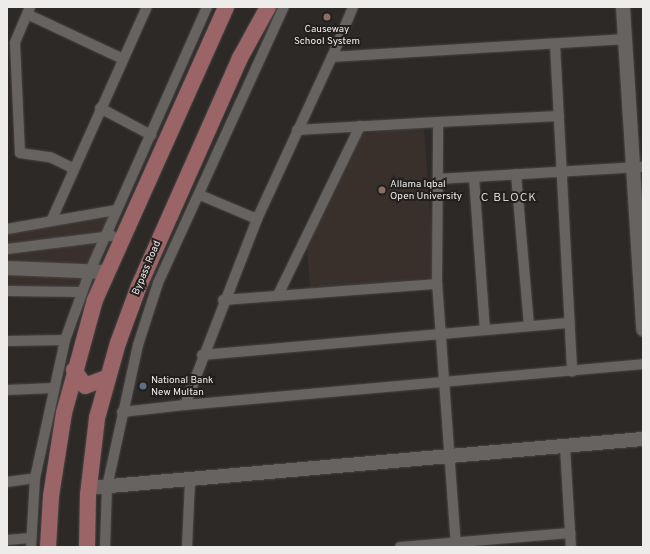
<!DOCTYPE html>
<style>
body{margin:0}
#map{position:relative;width:650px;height:554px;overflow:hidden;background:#2c2927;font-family:Overpass,sans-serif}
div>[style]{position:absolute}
.built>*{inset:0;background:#39302c}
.roads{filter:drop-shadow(0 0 1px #484645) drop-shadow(0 0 1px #484645)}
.street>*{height:10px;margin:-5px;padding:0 5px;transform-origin:5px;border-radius:5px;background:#676361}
.secondary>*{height:14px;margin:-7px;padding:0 7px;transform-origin:7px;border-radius:7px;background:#676361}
.primary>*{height:16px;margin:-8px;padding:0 8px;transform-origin:8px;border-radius:8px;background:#9b6467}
.dots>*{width:11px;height:11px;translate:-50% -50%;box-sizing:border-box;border:2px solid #221f1d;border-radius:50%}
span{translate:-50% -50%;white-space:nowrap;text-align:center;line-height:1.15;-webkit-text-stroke:4px #221f1d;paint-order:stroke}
.poi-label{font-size:10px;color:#eeeceb}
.left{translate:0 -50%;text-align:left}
.street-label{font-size:10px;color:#eeeceb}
.quarter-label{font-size:12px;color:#d6d2cf;letter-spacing:1px}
.frame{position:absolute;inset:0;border:8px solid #eeeceb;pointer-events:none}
</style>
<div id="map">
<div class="built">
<i style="clip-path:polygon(424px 128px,435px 277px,310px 290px,307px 246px,362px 133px)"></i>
<i style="clip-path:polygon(112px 213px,83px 286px,7px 288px,7px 234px)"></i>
</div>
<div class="roads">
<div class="street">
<i style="left:30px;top:7px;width:39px;rotate:113deg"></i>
<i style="left:15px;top:43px;width:110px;rotate:87.4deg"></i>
<i style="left:20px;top:153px;width:30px;rotate:8deg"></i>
<i style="left:50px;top:157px;width:25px;rotate:26deg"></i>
<i style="left:27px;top:14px;width:104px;rotate:25.1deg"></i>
<i style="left:555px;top:44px;width:328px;rotate:87deg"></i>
<i style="left:332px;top:57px;width:54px;rotate:-67.2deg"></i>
<i style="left:100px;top:108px;width:58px;rotate:27.9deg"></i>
<i style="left:297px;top:130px;width:141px;rotate:-3.2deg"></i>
<i style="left:516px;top:174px;width:152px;rotate:85.1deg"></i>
<i style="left:474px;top:177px;width:153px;rotate:85.9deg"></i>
<i style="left:439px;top:179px;width:204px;rotate:-3.4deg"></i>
<i style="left:200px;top:195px;width:62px;rotate:22.8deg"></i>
<i style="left:52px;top:219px;width:232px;rotate:-65.9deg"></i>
<i style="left:7px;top:229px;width:111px;rotate:-9.9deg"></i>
<i style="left:7px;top:249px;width:106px;rotate:-7.1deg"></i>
<i style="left:7px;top:291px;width:75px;rotate:0.8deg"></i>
<i style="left:278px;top:295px;width:188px;rotate:-64.1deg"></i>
<i style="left:223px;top:300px;width:215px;rotate:-4.3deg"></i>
<i style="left:7px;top:341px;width:58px;rotate:-1deg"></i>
<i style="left:202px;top:355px;width:369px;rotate:-5deg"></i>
<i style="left:7px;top:390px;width:46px;rotate:-2.5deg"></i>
<i style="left:185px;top:405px;width:460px;rotate:-5.1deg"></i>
<i style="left:122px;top:412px;width:63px;rotate:-6.3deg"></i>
<i style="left:185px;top:405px;width:199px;rotate:-68.8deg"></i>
<i style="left:257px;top:219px;width:179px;rotate:-65.2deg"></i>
<i style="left:332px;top:57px;width:294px;rotate:-3.5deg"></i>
<i style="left:565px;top:447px;width:100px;rotate:86.6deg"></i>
<i style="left:7px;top:482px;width:28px;rotate:-8deg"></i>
<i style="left:7px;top:540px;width:24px;rotate:-5deg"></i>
<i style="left:31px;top:547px;width:69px;rotate:-86.7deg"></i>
<i style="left:35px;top:478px;width:141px;rotate:-77.7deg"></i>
<i style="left:65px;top:340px;width:73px;rotate:-70.1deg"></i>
<i style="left:90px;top:271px;width:289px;rotate:-66.1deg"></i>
<i style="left:105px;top:547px;width:60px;rotate:-88.1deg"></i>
<i style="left:107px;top:487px;width:145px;rotate:-77.7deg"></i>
<i style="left:138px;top:345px;width:65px;rotate:-72.1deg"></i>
<i style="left:158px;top:283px;width:303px;rotate:-65.5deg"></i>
<i style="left:187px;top:547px;width:66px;rotate:-87.4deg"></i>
<i style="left:400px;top:547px;width:171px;rotate:-4.7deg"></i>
<i style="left:456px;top:547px;width:264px;rotate:-94.1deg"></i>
<i style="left:437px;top:284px;width:162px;rotate:-89.6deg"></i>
<i style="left:438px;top:122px;width:121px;rotate:-2.8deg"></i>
</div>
<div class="secondary">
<i style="left:623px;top:7px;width:323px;rotate:86.4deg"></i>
<i style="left:7px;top:268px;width:100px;rotate:2.3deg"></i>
<i style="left:88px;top:488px;width:557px;rotate:-5.05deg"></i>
</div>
<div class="primary">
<i style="left:74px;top:370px;width:19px;rotate:55deg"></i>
<i style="left:85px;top:386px;width:22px;rotate:-21deg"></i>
<i style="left:48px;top:547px;width:51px;rotate:-86.6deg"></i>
<i style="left:51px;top:496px;width:84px;rotate:-81.1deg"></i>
<i style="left:64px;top:413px;width:117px;rotate:-74.7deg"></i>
<i style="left:95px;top:300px;width:321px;rotate:-65.9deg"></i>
<i style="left:87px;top:547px;width:52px;rotate:-88.9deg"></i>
<i style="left:88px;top:495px;width:78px;rotate:-83.3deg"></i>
<i style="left:97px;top:418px;width:78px;rotate:-74.4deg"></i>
<i style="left:118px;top:343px;width:61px;rotate:-69.8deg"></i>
<i style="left:139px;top:286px;width:249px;rotate:-66.1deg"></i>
<i style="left:240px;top:58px;width:58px;rotate:-61.2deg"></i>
</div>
</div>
<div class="dots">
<i style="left:327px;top:17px;background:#8d6e63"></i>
<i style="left:382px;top:190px;background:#8d6e63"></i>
<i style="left:143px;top:386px;background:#5c6f8a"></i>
</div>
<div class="poi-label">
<span style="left:327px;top:35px">Causeway<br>School System</span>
<span class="left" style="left:390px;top:190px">Allama Iqbal<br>Open University</span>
<span class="left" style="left:151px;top:386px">National Bank<br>New Multan</span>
</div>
<div class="street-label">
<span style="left:147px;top:268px;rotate:-67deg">Bypass Road</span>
</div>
<div class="quarter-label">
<span style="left:509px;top:199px">C BLOCK</span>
</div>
<div class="frame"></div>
</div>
